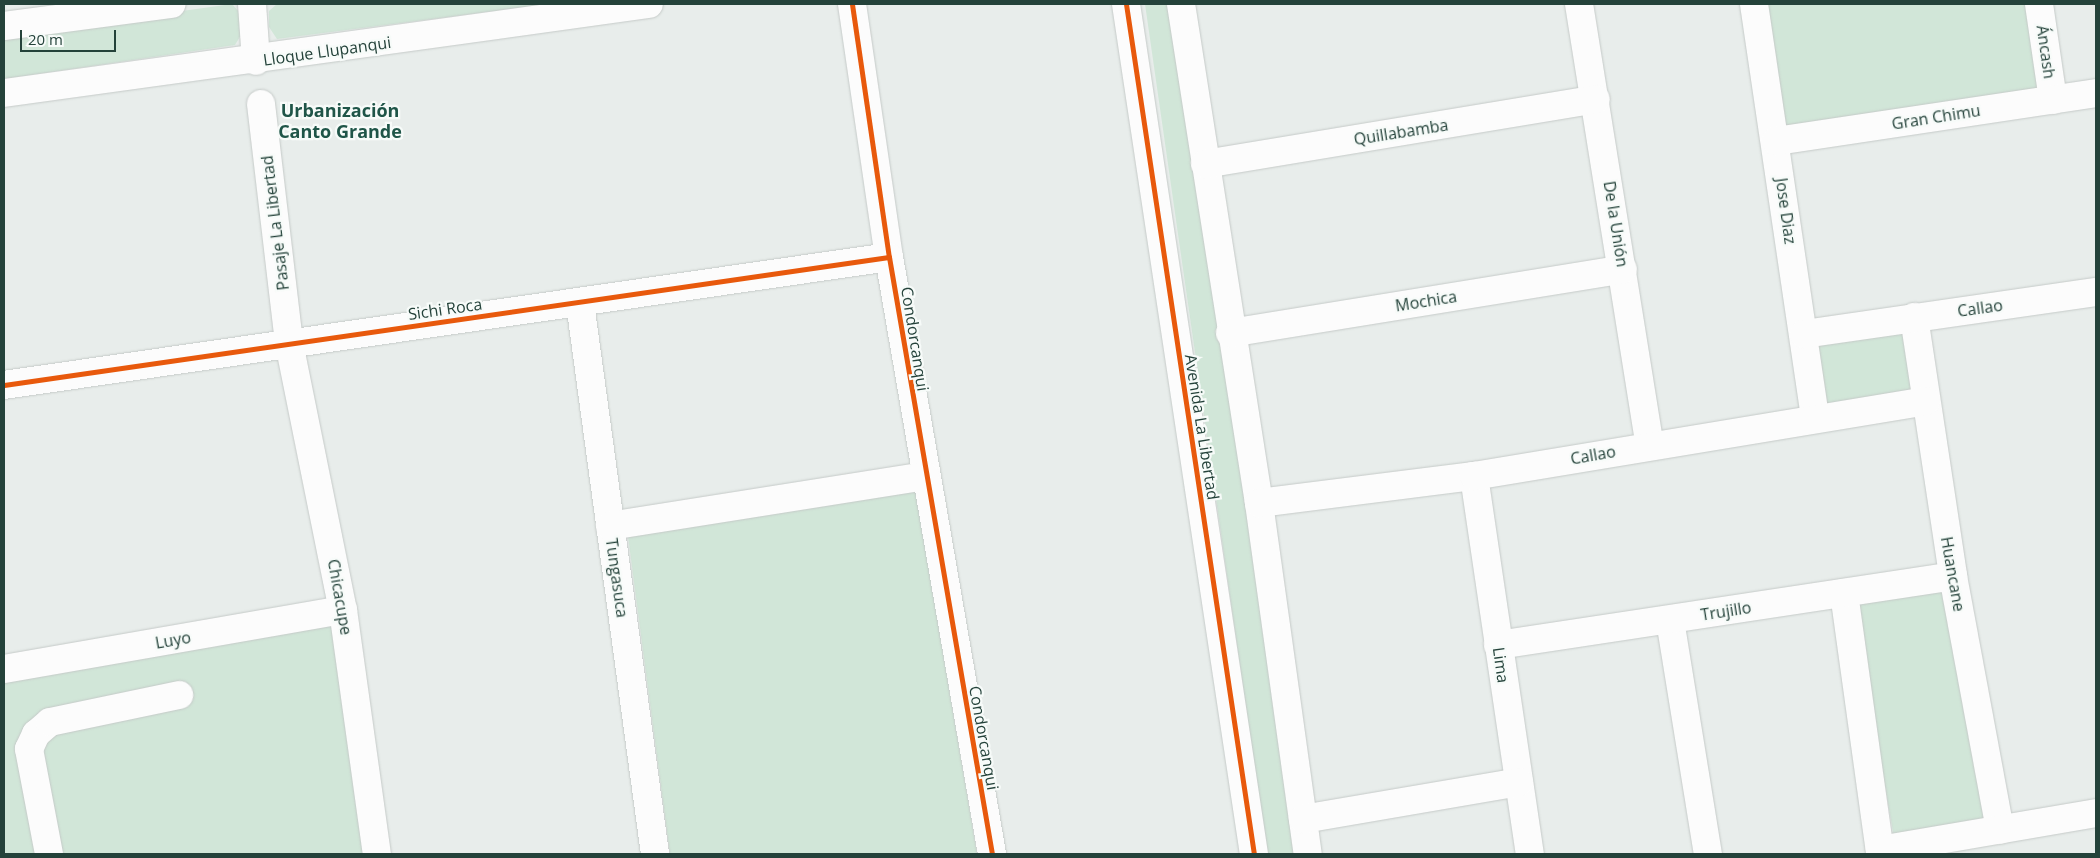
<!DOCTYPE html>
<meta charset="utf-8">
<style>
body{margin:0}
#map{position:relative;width:2100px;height:858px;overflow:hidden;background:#e8edeb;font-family:"Open Sans",sans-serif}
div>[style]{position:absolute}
.green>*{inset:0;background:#d1e6d8;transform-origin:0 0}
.roads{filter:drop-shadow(0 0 1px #c5cac8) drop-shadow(0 0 1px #c5cac8)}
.minor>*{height:28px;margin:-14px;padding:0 14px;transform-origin:14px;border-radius:14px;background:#fcfcfc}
.cycleway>*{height:5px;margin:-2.5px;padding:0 2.5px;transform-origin:2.5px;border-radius:2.5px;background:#e8590c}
span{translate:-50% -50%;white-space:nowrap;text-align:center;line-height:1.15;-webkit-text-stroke:4.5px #f7fbf9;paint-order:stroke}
.street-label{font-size:16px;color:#24423a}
.neighbourhood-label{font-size:18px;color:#1f5548;font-weight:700}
.frame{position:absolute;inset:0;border:5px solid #24423a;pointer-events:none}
.scale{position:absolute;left:20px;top:30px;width:96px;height:22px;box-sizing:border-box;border:2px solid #24423a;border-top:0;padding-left:6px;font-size:15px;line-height:18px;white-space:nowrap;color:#24423a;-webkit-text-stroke:4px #f7fbf9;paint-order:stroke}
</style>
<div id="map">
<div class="green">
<i style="clip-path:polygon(232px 4px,241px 14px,245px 28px,235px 45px,4px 79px,4px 36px)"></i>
<i style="clip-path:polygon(277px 4px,549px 4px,277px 39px,269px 27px,269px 11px)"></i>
<i style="clip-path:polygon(1145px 4px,1172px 4px,1299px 854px,1267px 854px)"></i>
<i style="clip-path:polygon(1762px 4px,2030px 4px,2044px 91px,1784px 133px)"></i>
<i style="left:1907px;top:325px;width:68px;height:91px;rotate:81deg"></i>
<i style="clip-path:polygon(915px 486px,977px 854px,670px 854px,627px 529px)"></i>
<i style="left:1947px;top:585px;width:247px;height:96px;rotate:80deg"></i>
<i style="clip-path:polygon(334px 623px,366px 854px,4px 854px,4px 681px)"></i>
</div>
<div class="roads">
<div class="minor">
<i style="left:252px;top:4px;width:57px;rotate:86deg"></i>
<i style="left:852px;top:4px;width:256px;rotate:81.7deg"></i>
<i style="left:889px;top:257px;width:606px;rotate:80.21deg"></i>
<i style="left:1126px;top:4px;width:860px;rotate:81.44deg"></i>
<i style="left:1181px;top:4px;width:505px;rotate:81.12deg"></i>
<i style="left:1259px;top:503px;width:354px;rotate:82.1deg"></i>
<i style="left:1579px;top:4px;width:447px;rotate:80.9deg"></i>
<i style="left:1754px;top:4px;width:418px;rotate:81.6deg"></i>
<i style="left:2039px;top:4px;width:97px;rotate:81.7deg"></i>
<i style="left:4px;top:26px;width:169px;rotate:-7.5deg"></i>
<i style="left:4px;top:93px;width:651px;rotate:-7.86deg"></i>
<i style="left:261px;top:104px;width:241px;rotate:83.3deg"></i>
<i style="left:289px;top:343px;width:272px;rotate:78.6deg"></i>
<i style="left:343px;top:610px;width:246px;rotate:82.1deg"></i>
<i style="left:1776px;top:141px;width:324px;rotate:-8.5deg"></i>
<i style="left:1205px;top:164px;width:396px;rotate:-9.4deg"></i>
<i style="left:580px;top:303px;width:556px;rotate:82.25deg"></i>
<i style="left:1914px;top:317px;width:262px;rotate:81.4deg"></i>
<i style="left:1953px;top:576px;width:258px;rotate:79.5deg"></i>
<i style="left:1230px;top:333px;width:398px;rotate:-9.2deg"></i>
<i style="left:1804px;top:334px;width:295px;rotate:-8.2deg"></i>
<i style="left:4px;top:385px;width:894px;rotate:-8.23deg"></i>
<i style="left:1474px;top:476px;width:382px;rotate:81.6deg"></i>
<i style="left:1259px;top:503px;width:217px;rotate:-7.2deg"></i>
<i style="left:1474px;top:476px;width:458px;rotate:-9.4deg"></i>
<i style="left:610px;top:526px;width:319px;rotate:-9deg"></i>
<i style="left:1844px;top:593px;width:263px;rotate:82.1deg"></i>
<i style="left:1670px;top:620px;width:237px;rotate:80.8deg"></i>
<i style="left:1498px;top:645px;width:460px;rotate:-8.6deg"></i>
<i style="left:4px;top:669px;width:344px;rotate:-9.9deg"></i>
<i style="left:1303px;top:819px;width:219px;rotate:-9.7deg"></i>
<i style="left:1880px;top:850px;width:219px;rotate:-9.7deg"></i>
<i style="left:49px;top:854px;width:107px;rotate:-100.8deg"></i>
<i style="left:29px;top:749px;width:17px;rotate:-65deg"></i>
<i style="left:36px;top:734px;width:18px;rotate:-41deg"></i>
<i style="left:50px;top:722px;width:132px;rotate:-11.8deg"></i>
</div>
</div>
<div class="cycleway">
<i style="left:852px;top:4px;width:256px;rotate:81.7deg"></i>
<i style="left:889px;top:257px;width:606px;rotate:80.21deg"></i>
<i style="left:1126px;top:4px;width:860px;rotate:81.44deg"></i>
<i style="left:4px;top:385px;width:894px;rotate:-8.23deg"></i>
</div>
<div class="street-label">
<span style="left:327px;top:51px;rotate:-8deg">Lloque Llupanqui</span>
<span style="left:2046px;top:52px;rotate:82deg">Áncash</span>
<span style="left:1936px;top:117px;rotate:-9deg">Gran Chimu</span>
<span style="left:1401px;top:132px;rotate:-9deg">Quillabamba</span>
<span style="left:1786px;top:211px;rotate:82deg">Jose Diaz</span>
<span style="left:275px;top:223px;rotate:-97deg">Pasaje La Libertad</span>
<span style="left:1616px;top:224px;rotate:81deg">De la Unión</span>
<span style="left:1426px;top:301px;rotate:-9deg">Mochica</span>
<span style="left:1980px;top:308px;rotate:-8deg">Callao</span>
<span style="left:445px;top:309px;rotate:-8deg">Sichi Roca</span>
<span style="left:915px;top:339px;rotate:81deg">Condorcanqui</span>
<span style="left:1202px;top:427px;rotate:81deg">Avenida La Libertad</span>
<span style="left:1593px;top:455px;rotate:-10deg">Callao</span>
<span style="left:1953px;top:574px;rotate:80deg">Huancane</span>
<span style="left:617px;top:578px;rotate:82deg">Tungasuca</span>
<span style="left:340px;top:597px;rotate:80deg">Chicacupe</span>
<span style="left:1726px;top:611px;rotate:-9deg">Trujillo</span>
<span style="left:173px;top:640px;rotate:-10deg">Luyo</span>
<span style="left:1501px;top:665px;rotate:82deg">Lima</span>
<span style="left:984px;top:738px;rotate:80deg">Condorcanqui</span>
</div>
<div class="neighbourhood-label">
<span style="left:340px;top:121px">Urbanización<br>Canto Grande</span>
</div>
<div class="frame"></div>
<div class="scale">20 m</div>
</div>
